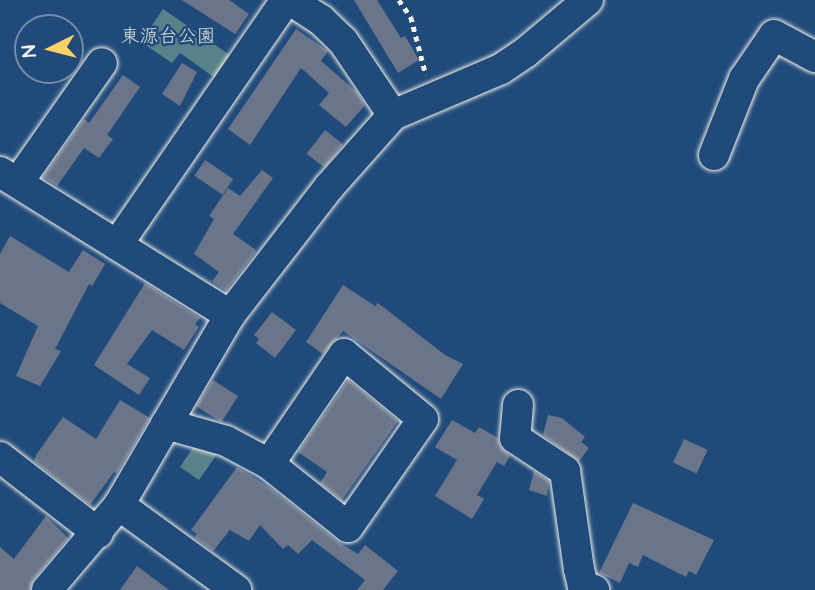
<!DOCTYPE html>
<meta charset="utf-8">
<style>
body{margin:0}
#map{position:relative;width:815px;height:590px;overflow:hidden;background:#1f4a7a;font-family:"Architects Daughter","Klee One",sans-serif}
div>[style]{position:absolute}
.green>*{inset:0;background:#57828a}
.building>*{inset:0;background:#6b758a;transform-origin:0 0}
.path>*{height:4.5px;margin-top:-2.25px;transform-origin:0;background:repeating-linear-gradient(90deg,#f4f1e8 0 5px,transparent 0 10px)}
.roads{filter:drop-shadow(0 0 2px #f4f1e8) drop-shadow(0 0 2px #f4f1e8)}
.minor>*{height:30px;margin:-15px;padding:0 15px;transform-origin:15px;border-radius:15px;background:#1f4a7a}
span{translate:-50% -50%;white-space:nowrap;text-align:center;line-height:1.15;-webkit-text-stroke:5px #1f4a7a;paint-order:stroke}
.park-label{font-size:19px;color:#dce0da}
.north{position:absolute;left:14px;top:14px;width:70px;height:70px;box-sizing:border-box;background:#1f4a7a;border:2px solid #748da6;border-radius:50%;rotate:264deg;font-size:19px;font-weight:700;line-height:28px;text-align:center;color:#f4f1e8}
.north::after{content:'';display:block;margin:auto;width:24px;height:32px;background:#ffd166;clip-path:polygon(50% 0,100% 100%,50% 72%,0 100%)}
</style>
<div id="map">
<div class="green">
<i style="clip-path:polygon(163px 9px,234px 58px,218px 80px,180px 53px,172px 63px,141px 42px)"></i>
<i style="clip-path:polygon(198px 440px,220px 450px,199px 480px,180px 467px)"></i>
</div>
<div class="building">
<i style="clip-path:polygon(182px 0,229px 0,249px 14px,235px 34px)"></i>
<i style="clip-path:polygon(354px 0,377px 0,401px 38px,405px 36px,419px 60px,398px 73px)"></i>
<i style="clip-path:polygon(296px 29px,328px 51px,321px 61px,357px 92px,365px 105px,346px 127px,319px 105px,329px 93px,301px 68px,250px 145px,228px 129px)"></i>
<i style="clip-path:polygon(182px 63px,197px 72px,180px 106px,162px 94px)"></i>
<i style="clip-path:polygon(123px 75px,140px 87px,107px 135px,113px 139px,99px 158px,84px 148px,57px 186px,43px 177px,84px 119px,89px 123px)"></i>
<i style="left:325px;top:130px;width:23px;height:30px;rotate:38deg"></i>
<i style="left:205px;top:160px;width:34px;height:19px;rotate:34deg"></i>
<i style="clip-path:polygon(262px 170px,273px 178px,233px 234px,256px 250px,255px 253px,226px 291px,212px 281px,219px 272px,194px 254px,214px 219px,209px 216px,228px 188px,240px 196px)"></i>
<i style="clip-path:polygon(10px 236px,69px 272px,83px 250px,105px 264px,92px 286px,89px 284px,55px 349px,61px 351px,40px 386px,16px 376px,38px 326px,0 303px,0 254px)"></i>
<i style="clip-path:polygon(145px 283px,200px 318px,195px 324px,199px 327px,184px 350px,152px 330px,127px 364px,150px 378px,139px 395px,94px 365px)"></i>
<i style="clip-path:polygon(343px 285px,375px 306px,378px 303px,445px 355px,463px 364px,441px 399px,343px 331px,323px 354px,306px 342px)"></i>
<i style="clip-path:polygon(272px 312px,296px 330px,275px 358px,256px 343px,259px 339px,254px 335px)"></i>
<i style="left:213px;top:380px;width:30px;height:31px;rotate:33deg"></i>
<i style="clip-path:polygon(348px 380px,398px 421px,342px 500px,320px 483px,327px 472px,298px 452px)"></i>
<i style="clip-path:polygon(120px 400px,150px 418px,117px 473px,114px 472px,90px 505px,34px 461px,36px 455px,63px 417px,96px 439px)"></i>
<i style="clip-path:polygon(548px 415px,562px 418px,585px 437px,581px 442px,589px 448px,579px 461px,543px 435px)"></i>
<i style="clip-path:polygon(452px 420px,475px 433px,479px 427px,498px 438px,500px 446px,510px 456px,504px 466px,497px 462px,477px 495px,484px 499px,472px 519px,435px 496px,457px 460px,435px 447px)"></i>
<i style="left:684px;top:439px;width:26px;height:26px;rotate:25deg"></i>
<i style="clip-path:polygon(237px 467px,269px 487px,337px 541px,358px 554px,365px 545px,398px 571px,383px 590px,357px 590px,365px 580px,312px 540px,298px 554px,288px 545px,283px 549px,260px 525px,249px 541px,230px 530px,213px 551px,194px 537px,197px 534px,191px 530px)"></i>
<i style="clip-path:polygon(534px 471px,549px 481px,547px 496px,529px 490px)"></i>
<i style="clip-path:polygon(633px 503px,714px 540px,696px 575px,689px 571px,686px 577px,643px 555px,638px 567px,629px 563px,620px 583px,599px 573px)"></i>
<i style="clip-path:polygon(46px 516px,68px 538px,34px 579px,30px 590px,0 590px,0 547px,14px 559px)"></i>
<i style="clip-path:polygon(137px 566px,169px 590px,120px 590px)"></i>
</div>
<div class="path">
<i style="left:399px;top:0;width:21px;rotate:55deg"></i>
<i style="left:411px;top:17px;width:60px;rotate:75.5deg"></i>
</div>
<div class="roads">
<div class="minor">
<i style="left:290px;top:0;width:37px;rotate:33deg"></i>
<i style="left:321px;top:20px;width:30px;rotate:44deg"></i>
<i style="left:343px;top:41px;width:89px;rotate:56deg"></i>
<i style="left:714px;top:155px;width:82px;rotate:-68.5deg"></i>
<i style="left:744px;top:79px;width:53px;rotate:-55.7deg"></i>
<i style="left:774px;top:35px;width:47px;rotate:28.2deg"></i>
<i style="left:0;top:172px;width:271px;rotate:31.9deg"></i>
<i style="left:19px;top:181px;width:144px;rotate:-54.9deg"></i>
<i style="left:117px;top:245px;width:298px;rotate:-55.4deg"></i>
<i style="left:518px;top:405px;width:33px;rotate:95deg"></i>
<i style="left:515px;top:438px;width:60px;rotate:33.4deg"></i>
<i style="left:565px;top:471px;width:99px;rotate:81.9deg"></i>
<i style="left:579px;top:569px;width:17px;rotate:77deg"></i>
<i style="left:583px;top:586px;width:12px;rotate:20deg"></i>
<i style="left:166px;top:424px;width:62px;rotate:15.8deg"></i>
<i style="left:226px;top:441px;width:49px;rotate:28.1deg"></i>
<i style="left:269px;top:464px;width:101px;rotate:38.6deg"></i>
<i style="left:348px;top:527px;width:131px;rotate:-55.2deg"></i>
<i style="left:423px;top:419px;width:102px;rotate:-140.6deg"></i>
<i style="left:344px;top:354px;width:133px;rotate:124.3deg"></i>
<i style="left:0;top:457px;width:124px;rotate:37.8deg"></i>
<i style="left:119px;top:505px;width:145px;rotate:36deg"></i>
<i style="left:47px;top:590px;width:111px;rotate:-49.7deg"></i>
<i style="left:119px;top:505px;width:220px;rotate:-59.7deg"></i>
<i style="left:230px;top:315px;width:162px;rotate:-52.3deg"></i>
<i style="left:329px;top:187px;width:96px;rotate:-48.4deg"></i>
<i style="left:393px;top:115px;width:117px;rotate:-23.1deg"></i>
<i style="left:501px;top:69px;width:30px;rotate:-34deg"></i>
<i style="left:526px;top:52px;width:81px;rotate:-40deg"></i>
</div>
</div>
<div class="park-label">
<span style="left:168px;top:37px">東源台公園</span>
</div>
<div class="north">N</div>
</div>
